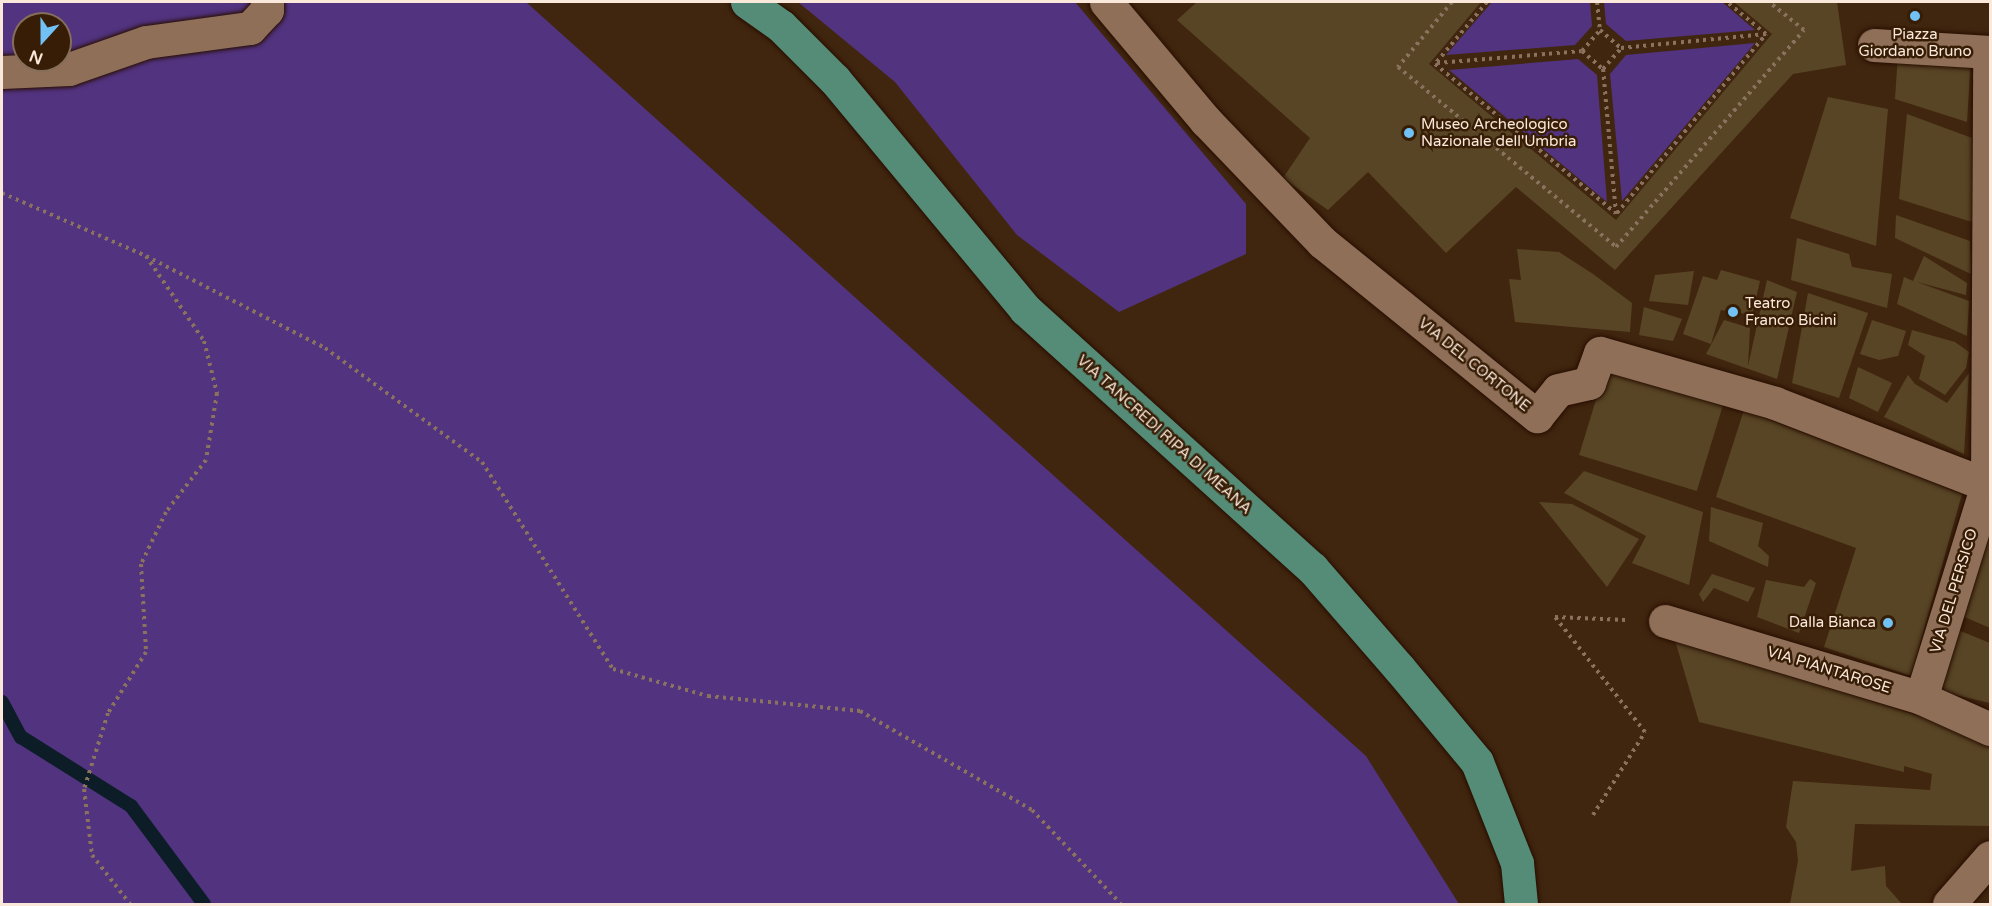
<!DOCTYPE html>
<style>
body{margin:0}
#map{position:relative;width:1992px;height:906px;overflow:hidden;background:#41260f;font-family:"Varela Round",sans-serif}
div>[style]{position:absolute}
.green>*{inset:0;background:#52337f}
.stream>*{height:14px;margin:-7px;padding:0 7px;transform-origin:7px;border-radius:7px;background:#0d1d27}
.building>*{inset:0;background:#584525;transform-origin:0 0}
.path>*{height:4px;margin-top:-2px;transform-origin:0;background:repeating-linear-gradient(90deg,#8a725f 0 3px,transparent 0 7.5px)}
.roads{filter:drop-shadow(0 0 2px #270e00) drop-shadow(0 0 2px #270e00)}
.minor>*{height:33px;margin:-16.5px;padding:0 16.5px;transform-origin:16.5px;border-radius:16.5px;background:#8f6f57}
.major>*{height:33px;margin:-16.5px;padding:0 16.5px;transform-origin:16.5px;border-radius:16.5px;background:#558c77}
.dots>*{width:16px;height:16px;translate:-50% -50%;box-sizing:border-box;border:3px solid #371d05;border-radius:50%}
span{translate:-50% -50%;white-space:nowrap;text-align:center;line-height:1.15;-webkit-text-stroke:5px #371d05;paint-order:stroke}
.poi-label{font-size:15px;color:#fae8da}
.left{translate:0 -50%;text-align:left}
.right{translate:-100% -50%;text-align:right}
.street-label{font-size:15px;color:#fae8da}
.frame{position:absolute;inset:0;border:3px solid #fae8da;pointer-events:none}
.north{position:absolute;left:12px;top:12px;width:60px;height:60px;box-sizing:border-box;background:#371d05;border:2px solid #856e5a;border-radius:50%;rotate:201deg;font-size:16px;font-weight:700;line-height:24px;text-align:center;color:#fae8da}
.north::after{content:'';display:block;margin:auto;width:21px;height:27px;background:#72c1f5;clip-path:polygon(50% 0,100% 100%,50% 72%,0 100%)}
</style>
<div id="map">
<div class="green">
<i style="clip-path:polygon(evenodd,2px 2px,526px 2px,1366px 756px,1459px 904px,2px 904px,2px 2px,24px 24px,60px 24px,60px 60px,24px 60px,24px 24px)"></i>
<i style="clip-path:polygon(798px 2px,1075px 2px,1246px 204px,1246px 254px,1119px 312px,1017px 235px,895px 82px)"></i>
<i style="clip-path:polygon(1492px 2px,1590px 2px,1592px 26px,1575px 45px,1446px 55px)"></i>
<i style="clip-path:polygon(1604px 2px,1722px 2px,1755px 30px,1626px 41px,1606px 24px)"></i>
<i style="clip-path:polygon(1755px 43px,1622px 201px,1610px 74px,1626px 55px)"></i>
<i style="clip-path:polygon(1578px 59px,1597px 75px,1607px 202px,1449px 70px)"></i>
</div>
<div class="stream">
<i style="left:2px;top:702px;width:40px;rotate:62deg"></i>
<i style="left:21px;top:737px;width:130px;rotate:32.1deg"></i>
<i style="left:131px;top:806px;width:122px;rotate:53.3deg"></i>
</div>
<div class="building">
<i style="clip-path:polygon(1197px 2px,1481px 2px,1429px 64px,1616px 220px,1772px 34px,1734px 2px,1837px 2px,1846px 65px,1793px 74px,1615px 270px,1516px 187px,1446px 253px,1368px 172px,1328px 210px,1283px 178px,1310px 138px,1177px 20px)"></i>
<i style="clip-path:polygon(1898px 54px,1971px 57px,1967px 122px,1895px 99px)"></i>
<i style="clip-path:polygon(1828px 97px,1888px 109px,1876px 246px,1790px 218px)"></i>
<i style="clip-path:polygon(1907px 114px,1972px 138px,1972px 222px,1899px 199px)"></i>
<i style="clip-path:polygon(1896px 215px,1970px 241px,1971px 274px,1895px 238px)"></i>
<i style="clip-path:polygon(1797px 238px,1849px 254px,1852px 267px,1892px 274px,1887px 308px,1791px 280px)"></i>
<i style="clip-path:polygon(1517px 249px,1559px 252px,1593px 274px,1632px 303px,1630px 332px,1515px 322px,1509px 279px,1521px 280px)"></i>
<i style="clip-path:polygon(1924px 256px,1967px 283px,1966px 295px,1917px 282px,1969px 301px,1967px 336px,1897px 304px,1904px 277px,1913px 281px)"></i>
<i style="clip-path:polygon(1721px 270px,1760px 281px,1752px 315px,1721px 310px,1711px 344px,1683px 334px,1703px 276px,1717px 280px)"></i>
<i style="clip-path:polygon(1694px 271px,1688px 305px,1649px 301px,1655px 275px)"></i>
<i style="clip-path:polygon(1767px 280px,1797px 292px,1777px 379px,1706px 354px,1724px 320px,1750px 328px,1748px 366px)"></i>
<i style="clip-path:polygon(1808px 293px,1868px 313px,1839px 398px,1792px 383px)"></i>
<i style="clip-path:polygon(1644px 307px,1682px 319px,1673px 341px,1639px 335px)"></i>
<i style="clip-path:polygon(1872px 320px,1906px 331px,1898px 356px,1879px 360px,1860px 354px)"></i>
<i style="clip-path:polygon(1912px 330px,1955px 342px,1969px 352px,1966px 368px,1945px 395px,1919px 379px,1925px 356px,1908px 345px)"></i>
<i style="left:1606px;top:367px;width:123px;height:92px;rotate:17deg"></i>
<i style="clip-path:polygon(1858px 367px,1892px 383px,1878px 412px,1849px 398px)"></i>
<i style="clip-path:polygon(1969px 373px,1964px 454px,1884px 417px,1908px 375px,1915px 384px,1947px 403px)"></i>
<i style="clip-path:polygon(1744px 410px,1962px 494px,1911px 676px,1824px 647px,1856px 548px,1716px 497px)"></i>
<i style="clip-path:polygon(1584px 471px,1703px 512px,1689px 585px,1632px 563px,1646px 536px,1564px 493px)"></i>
<i style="clip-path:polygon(1539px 502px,1572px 504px,1639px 539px,1607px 587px)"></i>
<i style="clip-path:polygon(1711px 507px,1763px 523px,1758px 546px,1769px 556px,1768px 567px,1709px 541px)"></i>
<i style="clip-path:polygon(1990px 517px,1990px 628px,1960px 615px)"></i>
<i style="clip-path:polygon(1712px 574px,1755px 588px,1748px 602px,1714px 588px,1703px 602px,1699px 594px)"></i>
<i style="clip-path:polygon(1810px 579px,1816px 583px,1799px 633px,1757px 617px,1766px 580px,1804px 587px)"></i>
<i style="clip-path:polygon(1953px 628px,1990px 643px,1990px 703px,1934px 690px)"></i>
<i style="clip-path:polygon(1675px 640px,1990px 738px,1990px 826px,1855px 824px,1851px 871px,1885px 866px,1886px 886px,1902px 904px,1790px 904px,1798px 861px,1796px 842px,1786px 827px,1793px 781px,1930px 790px,1932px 774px,1904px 766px,1904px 772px,1699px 722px)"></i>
</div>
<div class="path">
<i style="left:1452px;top:2px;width:85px;rotate:129.7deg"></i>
<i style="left:1398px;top:67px;width:283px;rotate:39.5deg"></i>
<i style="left:1616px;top:247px;width:287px;rotate:-49.1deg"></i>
<i style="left:1804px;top:30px;width:45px;rotate:-141.3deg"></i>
<i style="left:1487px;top:2px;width:81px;rotate:130deg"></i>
<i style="left:1435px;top:64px;width:234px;rotate:39.5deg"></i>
<i style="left:1597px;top:2px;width:28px;rotate:84deg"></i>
<i style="left:1600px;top:30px;width:28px;rotate:41deg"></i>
<i style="left:1582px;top:51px;width:28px;rotate:41deg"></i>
<i style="left:1437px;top:63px;width:145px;rotate:-4.7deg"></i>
<i style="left:1582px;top:51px;width:28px;rotate:-49deg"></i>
<i style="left:2px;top:193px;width:157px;rotate:23.6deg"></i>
<i style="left:146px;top:256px;width:103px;rotate:55.7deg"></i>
<i style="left:204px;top:341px;width:54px;rotate:76deg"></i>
<i style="left:217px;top:393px;width:68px;rotate:99.3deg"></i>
<i style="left:206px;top:460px;width:66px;rotate:127.6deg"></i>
<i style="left:166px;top:512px;width:58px;rotate:115.7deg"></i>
<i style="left:141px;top:564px;width:88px;rotate:86.7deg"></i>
<i style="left:146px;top:652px;width:72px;rotate:121.9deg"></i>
<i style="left:108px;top:713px;width:80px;rotate:107.5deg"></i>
<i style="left:84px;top:789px;width:66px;rotate:83.1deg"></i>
<i style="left:92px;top:855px;width:62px;rotate:52.2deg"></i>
<i style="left:1617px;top:213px;width:233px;rotate:-50.2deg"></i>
<i style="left:1766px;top:34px;width:50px;rotate:-140.6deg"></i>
<i style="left:1616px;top:214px;width:146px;rotate:-95.1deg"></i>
<i style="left:1603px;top:69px;width:28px;rotate:-49deg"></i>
<i style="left:1621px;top:48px;width:146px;rotate:-5.5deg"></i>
<i style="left:146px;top:256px;width:201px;rotate:27.2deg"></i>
<i style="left:325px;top:348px;width:194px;rotate:36deg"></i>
<i style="left:482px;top:462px;width:245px;rotate:57.7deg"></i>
<i style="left:613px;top:669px;width:99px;rotate:15.9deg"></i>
<i style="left:708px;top:696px;width:153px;rotate:5.6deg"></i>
<i style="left:860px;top:711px;width:198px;rotate:29.9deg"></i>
<i style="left:1032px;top:810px;width:129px;rotate:46.6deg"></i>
<i style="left:1593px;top:815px;width:98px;rotate:-57.9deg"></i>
<i style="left:1645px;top:732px;width:146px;rotate:-128deg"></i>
<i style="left:1555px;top:617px;width:71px;rotate:2.4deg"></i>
</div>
<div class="roads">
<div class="minor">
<i style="left:1106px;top:2px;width:155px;rotate:50deg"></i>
<i style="left:1206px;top:121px;width:168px;rotate:46.2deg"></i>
<i style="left:1322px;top:242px;width:277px;rotate:39deg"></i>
<i style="left:1537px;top:416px;width:33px;rotate:-51deg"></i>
<i style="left:1558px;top:390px;width:32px;rotate:-13deg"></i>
<i style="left:1589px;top:383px;width:32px;rotate:-70deg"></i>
<i style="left:1600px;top:353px;width:182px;rotate:15.9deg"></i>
<i style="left:1775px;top:403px;width:230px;rotate:21.1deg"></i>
<i style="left:1874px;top:45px;width:116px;rotate:3.5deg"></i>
<i style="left:2px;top:72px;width:67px;rotate:-2.6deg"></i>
<i style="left:69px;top:69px;width:82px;rotate:-19.3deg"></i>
<i style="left:146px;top:42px;width:105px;rotate:-7.7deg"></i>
<i style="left:250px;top:28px;width:25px;rotate:-47deg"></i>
<i style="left:267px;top:10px;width:8px;rotate:-90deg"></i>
<i style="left:1665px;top:621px;width:267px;rotate:16.7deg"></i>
<i style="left:1921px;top:698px;width:76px;rotate:24.2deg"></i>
<i style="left:1921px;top:698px;width:223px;rotate:-72.8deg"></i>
<i style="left:1987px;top:485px;width:433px;rotate:-89.7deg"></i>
<i style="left:1949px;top:904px;width:62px;rotate:-48.9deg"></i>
</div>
<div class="major">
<i style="left:747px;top:2px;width:42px;rotate:35.2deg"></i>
<i style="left:781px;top:26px;width:76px;rotate:45deg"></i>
<i style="left:835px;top:80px;width:298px;rotate:50.3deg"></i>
<i style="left:1025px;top:309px;width:387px;rotate:42.1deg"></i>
<i style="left:1312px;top:568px;width:133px;rotate:49deg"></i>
<i style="left:1399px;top:668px;width:122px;rotate:50.3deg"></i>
<i style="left:1477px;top:762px;width:109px;rotate:68.4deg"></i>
<i style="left:1517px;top:863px;width:41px;rotate:84.4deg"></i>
</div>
</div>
<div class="dots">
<i style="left:1915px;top:16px;background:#72c1f5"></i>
<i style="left:1409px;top:133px;background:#72c1f5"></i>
<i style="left:1733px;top:312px;background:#72c1f5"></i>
<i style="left:1888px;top:623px;background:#72c1f5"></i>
</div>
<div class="poi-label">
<span style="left:1915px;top:43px">Piazza<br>Giordano Bruno</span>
<span class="left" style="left:1421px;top:133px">Museo Archeologico<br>Nazionale dell'Umbria</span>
<span class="left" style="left:1745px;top:312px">Teatro<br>Franco Bicini</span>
<span class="right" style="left:1876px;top:623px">Dalla Bianca</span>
</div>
<div class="street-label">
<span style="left:1474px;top:365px;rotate:39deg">VIA DEL CORTONE</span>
<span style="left:1164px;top:435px;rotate:42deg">VIA TANCREDI RIPA DI MEANA</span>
<span style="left:1954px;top:591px;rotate:-73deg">VIA DEL PERSICO</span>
<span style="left:1829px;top:670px;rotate:17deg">VIA PIANTAROSE</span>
</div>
<div class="frame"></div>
<div class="north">N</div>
</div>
